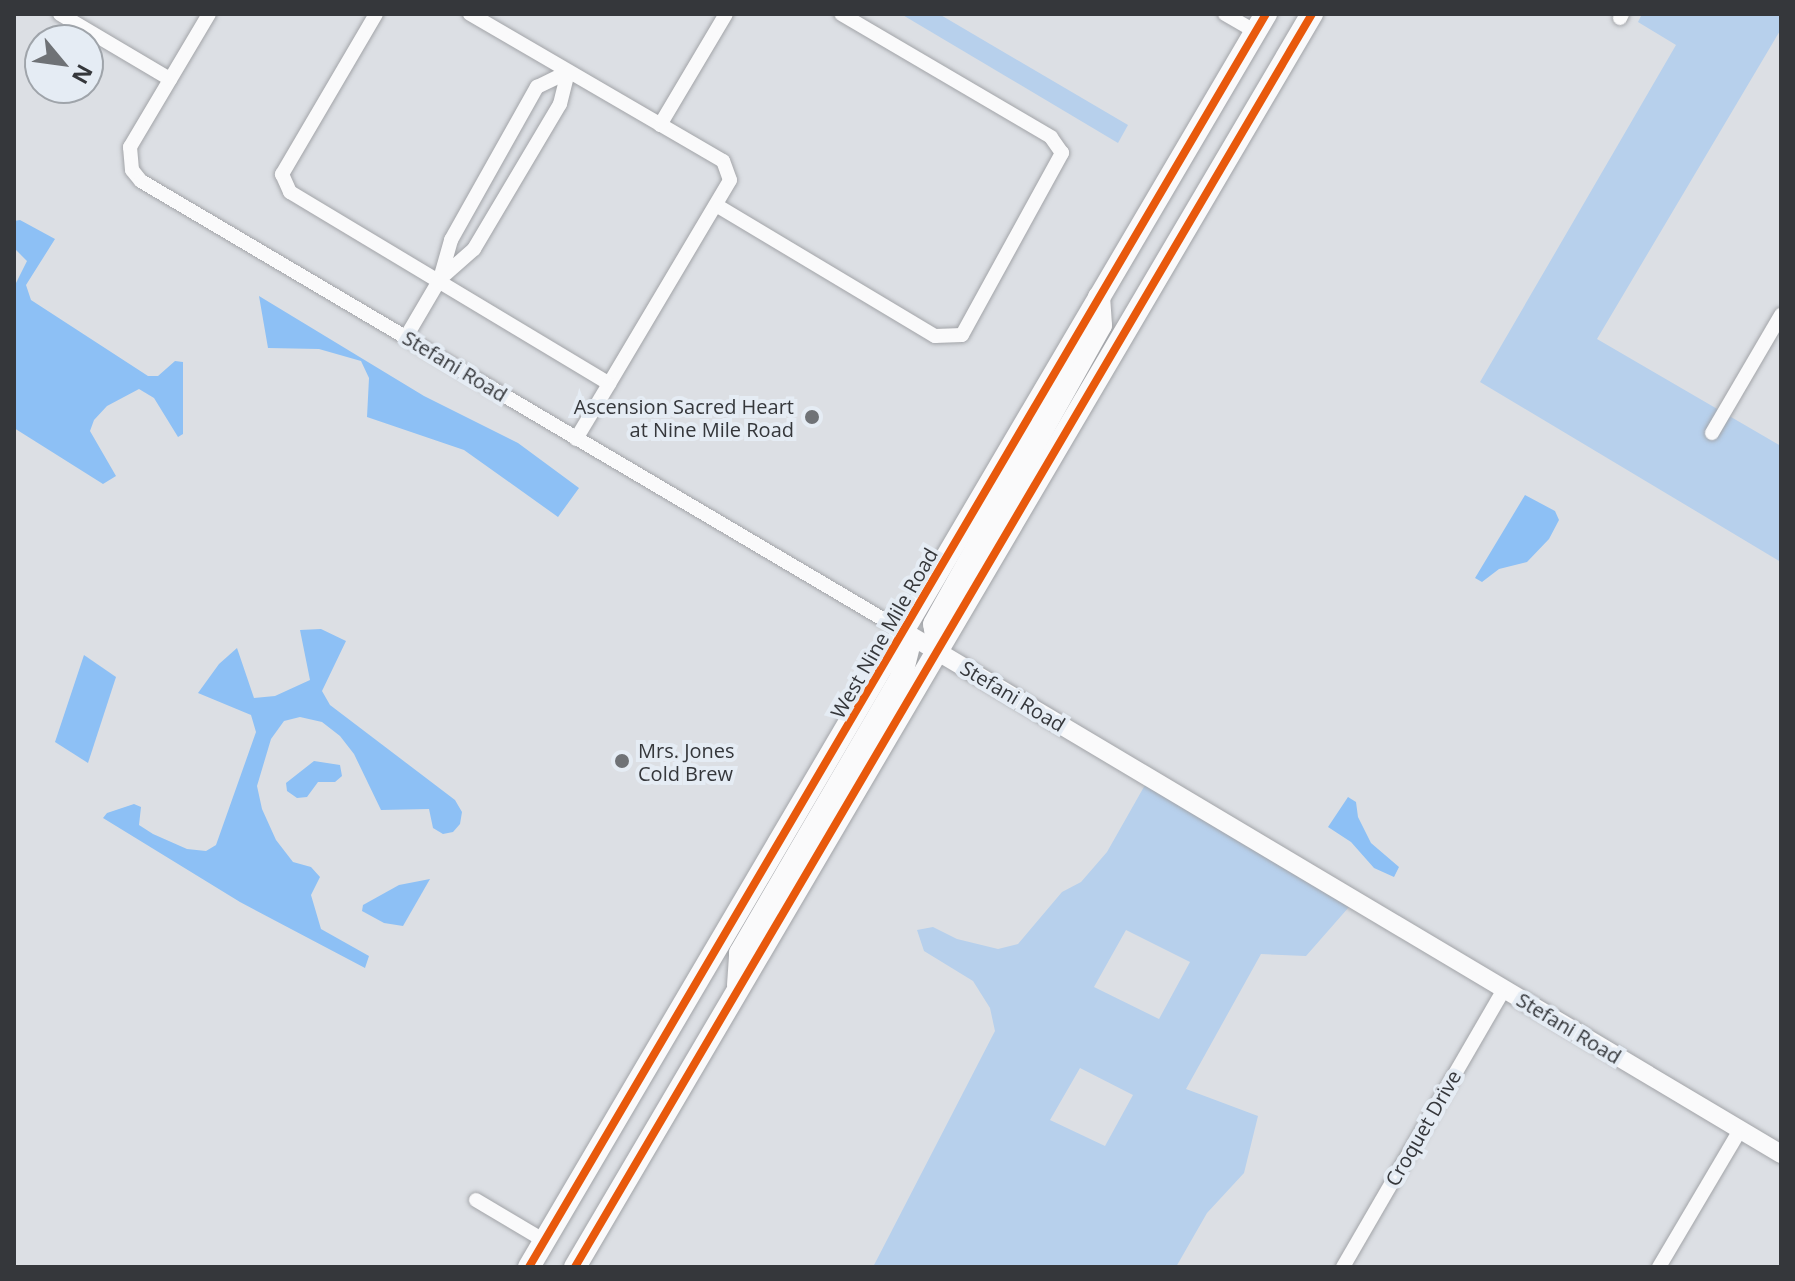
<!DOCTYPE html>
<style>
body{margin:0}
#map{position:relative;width:1795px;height:1281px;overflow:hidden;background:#dcdfe4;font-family:"Open Sans",sans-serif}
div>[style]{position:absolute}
.green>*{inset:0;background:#b7d0ec}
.water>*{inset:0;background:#8dc0f5}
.roads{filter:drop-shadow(0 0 2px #a2a4a8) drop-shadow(0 0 2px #a2a4a8)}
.minor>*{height:14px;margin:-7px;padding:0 7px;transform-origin:7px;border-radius:7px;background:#fafafb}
.tertiary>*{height:18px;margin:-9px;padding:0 9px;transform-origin:9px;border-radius:9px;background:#fafafb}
.primary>*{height:22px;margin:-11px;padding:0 11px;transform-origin:11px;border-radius:11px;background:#fafafb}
.cycleway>*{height:8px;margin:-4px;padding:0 4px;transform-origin:4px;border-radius:4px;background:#e8590c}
.dots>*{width:22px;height:22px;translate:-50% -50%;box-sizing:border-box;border:4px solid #e5ecf4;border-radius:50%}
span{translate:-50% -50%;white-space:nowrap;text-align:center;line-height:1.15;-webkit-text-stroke:8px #e5ecf4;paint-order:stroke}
.street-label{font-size:20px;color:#35373b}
.poi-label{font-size:20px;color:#35373b}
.right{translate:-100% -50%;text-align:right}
.left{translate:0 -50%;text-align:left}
.frame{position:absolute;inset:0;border:16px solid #35373b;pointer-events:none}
.north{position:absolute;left:24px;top:24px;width:80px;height:80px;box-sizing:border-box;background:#e5ecf4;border:2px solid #9fa4aa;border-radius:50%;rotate:119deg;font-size:22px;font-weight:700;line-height:32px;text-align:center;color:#35373b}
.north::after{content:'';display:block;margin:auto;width:28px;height:36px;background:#6f7276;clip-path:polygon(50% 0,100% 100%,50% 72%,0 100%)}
</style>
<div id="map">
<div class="green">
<i style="clip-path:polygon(901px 14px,939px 14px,1128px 125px,1118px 143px)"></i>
<i style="clip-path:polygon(1642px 14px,1781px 14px,1781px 29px,1597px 339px,1781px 446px,1781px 562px,1480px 382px,1676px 45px,1638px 22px)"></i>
<i style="clip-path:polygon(evenodd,1145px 785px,1349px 907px,1306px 956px,1261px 954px,1186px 1089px,1258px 1116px,1244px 1173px,1207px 1213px,1176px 1267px,873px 1267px,995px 1031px,990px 1008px,973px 981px,924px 951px,917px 930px,933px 927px,957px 939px,998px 949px,1018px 944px,1062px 892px,1081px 882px,1107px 852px,1145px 785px,1126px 930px,1190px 962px,1159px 1019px,1094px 987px,1126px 930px,1145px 785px,1080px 1068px,1133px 1095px,1105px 1146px,1050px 1120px,1080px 1068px)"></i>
</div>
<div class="water">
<i style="clip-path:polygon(20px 220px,55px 239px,26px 285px,31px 300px,148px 376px,158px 376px,175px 361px,183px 362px,183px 434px,178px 437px,154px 398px,139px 389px,107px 406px,94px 420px,90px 431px,116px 476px,103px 484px,14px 428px,14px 287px,27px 261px,14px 248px,14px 221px)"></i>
<i style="clip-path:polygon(259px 296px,424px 396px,518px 443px,579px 488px,558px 517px,464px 450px,367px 417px,369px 378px,361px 361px,319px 349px,268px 348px)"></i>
<i style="clip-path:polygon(1525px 495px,1555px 511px,1559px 520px,1549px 539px,1527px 562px,1499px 569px,1482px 582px,1475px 578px)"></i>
<i style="clip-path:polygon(321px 629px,346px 641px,322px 691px,330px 705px,455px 800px,462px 812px,460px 824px,453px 832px,443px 834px,433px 828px,429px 809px,381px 810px,354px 754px,340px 736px,322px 722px,300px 717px,284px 721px,271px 739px,257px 786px,262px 809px,276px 840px,293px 862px,311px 867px,320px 877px,311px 895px,321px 929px,369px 956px,365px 968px,240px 902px,103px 818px,107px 813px,134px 804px,141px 807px,139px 825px,153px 834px,187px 849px,206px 851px,216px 845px,256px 732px,251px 715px,198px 693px,219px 664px,237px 648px,254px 698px,275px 696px,310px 680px,300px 630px)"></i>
<i style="clip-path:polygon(84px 655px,116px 677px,88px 763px,55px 742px)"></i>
<i style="clip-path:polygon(314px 761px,340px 765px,342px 776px,335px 782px,318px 782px,307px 797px,297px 798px,287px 791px,286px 783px)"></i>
<i style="clip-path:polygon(1348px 797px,1356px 802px,1358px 817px,1371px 843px,1399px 867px,1394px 877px,1374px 868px,1351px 842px,1328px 827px)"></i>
<i style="clip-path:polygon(430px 879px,403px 926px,384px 923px,362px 911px,363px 905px,399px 885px)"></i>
</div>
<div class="roads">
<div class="minor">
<i style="left:60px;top:14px;width:128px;rotate:30.6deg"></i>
<i style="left:209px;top:14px;width:155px;rotate:120.7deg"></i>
<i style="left:130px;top:147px;width:23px;rotate:85deg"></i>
<i style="left:132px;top:170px;width:14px;rotate:51deg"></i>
<i style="left:141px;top:181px;width:885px;rotate:30.56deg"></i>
<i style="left:376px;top:14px;width:186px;rotate:120.4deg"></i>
<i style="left:282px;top:174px;width:20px;rotate:66deg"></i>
<i style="left:290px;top:192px;width:372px;rotate:31deg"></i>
<i style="left:609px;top:384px;width:237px;rotate:-59.3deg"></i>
<i style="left:730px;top:180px;width:20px;rotate:-110deg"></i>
<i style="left:723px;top:161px;width:293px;rotate:-149.8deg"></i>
<i style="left:1225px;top:14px;width:36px;rotate:30deg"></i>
<i style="left:1620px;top:18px;width:4px;rotate:-63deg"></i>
<i style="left:660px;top:125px;width:129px;rotate:-59.3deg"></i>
<i style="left:716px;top:205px;width:255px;rotate:30.9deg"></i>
<i style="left:935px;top:336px;width:27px;rotate:-2deg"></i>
<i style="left:962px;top:335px;width:208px;rotate:-61.2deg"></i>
<i style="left:1062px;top:153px;width:19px;rotate:-125deg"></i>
<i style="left:1051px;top:137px;width:243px;rotate:-149.6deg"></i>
<i style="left:406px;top:337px;width:67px;rotate:-59.6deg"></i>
<i style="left:440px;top:279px;width:41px;rotate:-74.2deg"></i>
<i style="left:451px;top:240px;width:176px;rotate:-60.7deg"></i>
<i style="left:537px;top:87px;width:34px;rotate:-26deg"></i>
<i style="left:568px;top:72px;width:33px;rotate:104deg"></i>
<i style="left:560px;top:104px;width:169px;rotate:120.7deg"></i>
<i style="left:474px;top:249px;width:45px;rotate:138.6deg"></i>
<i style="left:1712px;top:433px;width:137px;rotate:-59.7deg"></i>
<i style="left:576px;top:439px;width:64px;rotate:-59deg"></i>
<i style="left:476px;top:1200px;width:80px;rotate:30.7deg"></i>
<i style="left:1343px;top:1267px;width:321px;rotate:-59.9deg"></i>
<i style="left:1659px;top:1267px;width:159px;rotate:-59.4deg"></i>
</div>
<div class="tertiary">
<i style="left:903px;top:631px;width:1022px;rotate:30.78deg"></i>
</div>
<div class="primary">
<i style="left:938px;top:651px;width:27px;rotate:-98deg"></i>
<i style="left:934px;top:624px;width:342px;rotate:-60.8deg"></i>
<i style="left:1101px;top:325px;width:28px;rotate:-94deg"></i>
<i style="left:738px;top:985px;width:32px;rotate:-86deg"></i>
<i style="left:740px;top:953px;width:319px;rotate:-59.7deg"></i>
<i style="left:901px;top:678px;width:34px;rotate:-76deg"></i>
<i style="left:909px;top:645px;width:15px;rotate:-113deg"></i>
<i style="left:529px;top:1267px;width:1454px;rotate:-59.54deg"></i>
<i style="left:575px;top:1267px;width:1454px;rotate:-59.54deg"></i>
</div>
</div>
<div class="cycleway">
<i style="left:529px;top:1267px;width:1454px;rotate:-59.54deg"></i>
<i style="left:575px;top:1267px;width:1454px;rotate:-59.54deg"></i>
</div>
<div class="dots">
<i style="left:812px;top:417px;background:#6f7276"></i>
<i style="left:622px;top:761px;background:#6f7276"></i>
</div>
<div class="street-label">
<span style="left:455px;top:366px;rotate:31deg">Stefani Road</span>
<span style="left:884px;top:633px;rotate:-60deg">West Nine Mile Road</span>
<span style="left:1013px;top:696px;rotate:31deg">Stefani Road</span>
<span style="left:1569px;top:1028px;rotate:31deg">Stefani Road</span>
<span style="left:1423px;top:1128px;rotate:-60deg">Croquet Drive</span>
</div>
<div class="poi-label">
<span class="right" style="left:794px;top:418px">Ascension Sacred Heart<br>at Nine Mile Road</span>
<span class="left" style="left:638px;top:762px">Mrs. Jones<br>Cold Brew</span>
</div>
<div class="frame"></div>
<div class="north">N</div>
</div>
